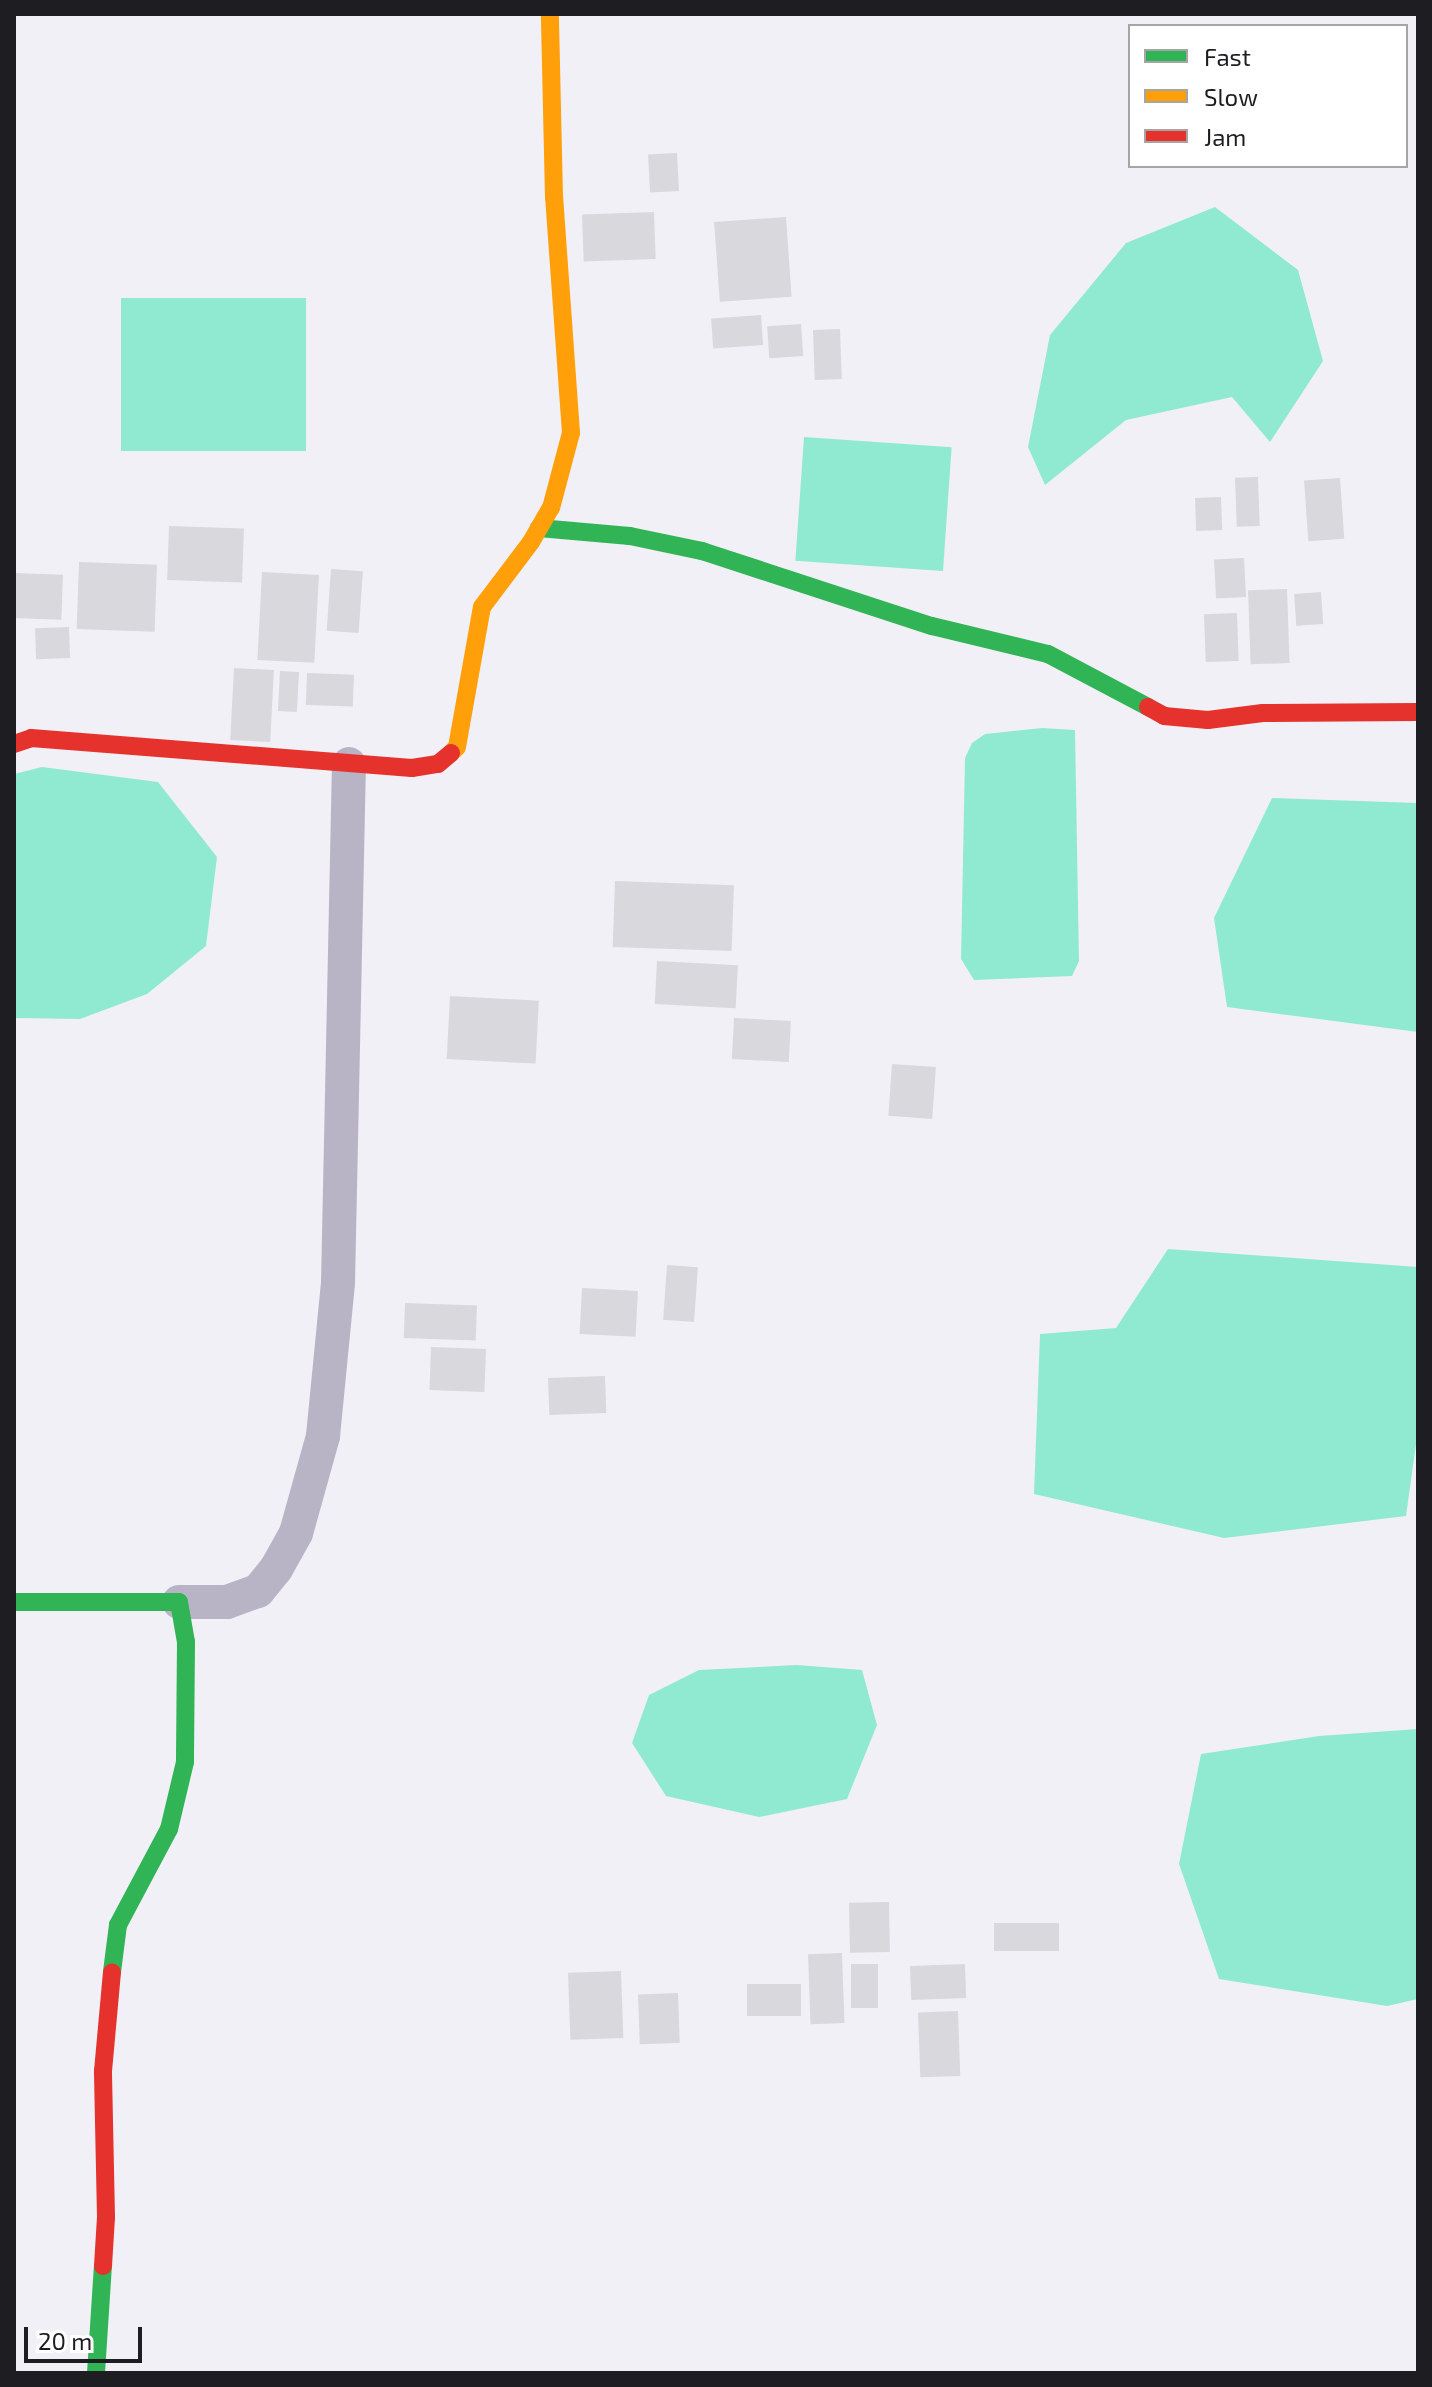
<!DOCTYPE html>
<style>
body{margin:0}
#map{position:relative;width:1432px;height:2387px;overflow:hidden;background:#f1f0f6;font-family:"Exo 2",sans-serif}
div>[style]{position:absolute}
.water>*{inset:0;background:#90ead2;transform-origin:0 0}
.building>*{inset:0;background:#d9d8dd;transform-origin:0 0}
.street>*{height:34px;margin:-17px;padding:0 17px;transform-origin:17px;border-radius:17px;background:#b8b4c5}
.fast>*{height:18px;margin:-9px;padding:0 9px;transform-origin:9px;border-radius:9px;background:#30b455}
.slow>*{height:18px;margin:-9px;padding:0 9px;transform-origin:9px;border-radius:9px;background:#ff9f0a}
.jam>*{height:18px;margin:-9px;padding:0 9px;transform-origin:9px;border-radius:9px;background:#e5322d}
span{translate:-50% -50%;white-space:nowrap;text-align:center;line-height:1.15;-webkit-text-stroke:6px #fff;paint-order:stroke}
.frame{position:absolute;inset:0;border:16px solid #1e1d21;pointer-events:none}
.legend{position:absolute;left:1128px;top:24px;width:280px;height:144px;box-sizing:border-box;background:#fff;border:2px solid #a5a5a6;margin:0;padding:10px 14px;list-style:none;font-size:24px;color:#1e1d21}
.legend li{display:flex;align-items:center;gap:16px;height:40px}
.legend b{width:40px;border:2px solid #a5a5a6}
.scale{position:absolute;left:24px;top:2327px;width:118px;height:36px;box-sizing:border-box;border:4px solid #1e1d21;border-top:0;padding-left:10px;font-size:24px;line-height:28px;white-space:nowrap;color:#1e1d21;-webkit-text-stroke:6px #fff;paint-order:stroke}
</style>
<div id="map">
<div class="water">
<i style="clip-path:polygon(1215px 207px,1298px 270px,1323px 361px,1270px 442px,1232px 397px,1126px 420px,1045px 485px,1028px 447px,1050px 335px,1126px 243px)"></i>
<i style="left:121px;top:298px;width:185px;height:153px"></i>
<i style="left:804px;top:437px;width:148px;height:124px;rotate:4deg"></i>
<i style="clip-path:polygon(1042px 728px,1075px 730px,1079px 961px,1072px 976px,974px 980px,961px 959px,965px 758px,972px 743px,985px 734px)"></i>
<i style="clip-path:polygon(42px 767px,158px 782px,217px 857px,206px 946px,147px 994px,80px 1019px,14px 1018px,14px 774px)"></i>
<i style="clip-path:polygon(1272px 798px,1418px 803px,1418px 1032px,1227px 1007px,1214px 918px)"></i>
<i style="clip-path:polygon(1168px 1249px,1418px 1267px,1418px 1430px,1406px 1516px,1224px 1538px,1034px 1494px,1040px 1334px,1116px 1328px)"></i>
<i style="clip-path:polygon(797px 1665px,862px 1670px,877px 1725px,847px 1799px,759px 1817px,666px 1796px,632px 1743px,649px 1695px,699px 1670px)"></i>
<i style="clip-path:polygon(1418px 1729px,1418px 1999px,1387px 2006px,1219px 1979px,1179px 1864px,1201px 1754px,1319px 1736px)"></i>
</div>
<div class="building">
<i style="left:677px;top:153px;width:38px;height:29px;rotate:87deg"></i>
<i style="left:654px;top:212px;width:47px;height:72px;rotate:88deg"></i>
<i style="left:786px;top:217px;width:80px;height:72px;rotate:86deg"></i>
<i style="left:761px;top:315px;width:30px;height:50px;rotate:86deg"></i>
<i style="left:801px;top:324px;width:32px;height:34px;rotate:86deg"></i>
<i style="left:840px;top:329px;width:50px;height:27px;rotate:88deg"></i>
<i style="left:1258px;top:477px;width:49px;height:23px;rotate:88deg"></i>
<i style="left:1340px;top:478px;width:61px;height:36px;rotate:86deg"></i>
<i style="left:1221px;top:497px;width:33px;height:26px;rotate:88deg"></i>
<i style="left:169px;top:526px;width:75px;height:54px;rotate:2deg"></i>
<i style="left:1244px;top:558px;width:39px;height:30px;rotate:87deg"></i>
<i style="left:79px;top:562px;width:78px;height:67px;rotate:2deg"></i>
<i style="left:331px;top:569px;width:32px;height:62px;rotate:4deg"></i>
<i style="left:262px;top:572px;width:57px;height:88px;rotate:3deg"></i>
<i style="left:14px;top:573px;width:49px;height:45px;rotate:2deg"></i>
<i style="left:1287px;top:589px;width:74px;height:39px;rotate:88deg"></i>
<i style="left:1321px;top:592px;width:32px;height:27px;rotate:86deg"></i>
<i style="left:1237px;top:613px;width:48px;height:33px;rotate:88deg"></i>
<i style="left:69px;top:627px;width:31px;height:34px;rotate:88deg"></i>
<i style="left:234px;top:668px;width:40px;height:72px;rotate:3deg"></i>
<i style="left:280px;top:671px;width:19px;height:40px;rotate:3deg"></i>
<i style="left:307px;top:673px;width:47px;height:32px;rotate:2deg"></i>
<i style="left:615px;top:881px;width:119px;height:66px;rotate:2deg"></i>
<i style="left:657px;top:961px;width:81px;height:43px;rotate:3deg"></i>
<i style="left:450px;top:996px;width:89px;height:63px;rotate:3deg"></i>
<i style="left:734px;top:1018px;width:57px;height:41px;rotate:3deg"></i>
<i style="left:892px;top:1064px;width:44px;height:52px;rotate:4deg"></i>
<i style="left:667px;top:1265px;width:31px;height:55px;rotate:4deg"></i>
<i style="left:582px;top:1288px;width:56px;height:46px;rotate:3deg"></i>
<i style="left:405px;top:1303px;width:72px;height:35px;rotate:2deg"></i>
<i style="left:431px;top:1347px;width:55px;height:43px;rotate:2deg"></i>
<i style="left:605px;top:1376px;width:37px;height:57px;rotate:88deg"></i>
<i style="left:889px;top:1902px;width:50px;height:40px;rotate:89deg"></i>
<i style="left:1059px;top:1923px;width:28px;height:65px;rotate:90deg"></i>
<i style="left:842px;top:1953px;width:70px;height:34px;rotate:88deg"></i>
<i style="left:851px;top:1964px;width:27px;height:44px"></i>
<i style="left:965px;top:1964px;width:34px;height:55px;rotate:88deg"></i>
<i style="left:621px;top:1971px;width:67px;height:53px;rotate:88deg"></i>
<i style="left:801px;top:1984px;width:32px;height:54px;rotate:90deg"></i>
<i style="left:678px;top:1993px;width:50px;height:40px;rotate:88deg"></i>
<i style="left:958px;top:2011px;width:65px;height:40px;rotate:88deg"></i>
</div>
<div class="street">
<i style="left:179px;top:1602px;width:48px"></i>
<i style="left:227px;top:1602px;width:33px;rotate:-20deg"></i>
<i style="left:258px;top:1591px;width:28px;rotate:-51deg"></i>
<i style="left:276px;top:1569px;width:41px;rotate:-60.9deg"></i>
<i style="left:296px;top:1533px;width:101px;rotate:-74.4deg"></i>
<i style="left:323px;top:1436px;width:154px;rotate:-84.4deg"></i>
<i style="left:338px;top:1283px;width:519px;rotate:-88.79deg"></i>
</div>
<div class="fast">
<i style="left:539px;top:528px;width:91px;rotate:5deg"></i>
<i style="left:630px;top:536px;width:74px;rotate:11.8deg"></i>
<i style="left:702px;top:551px;width:242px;rotate:18.1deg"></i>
<i style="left:932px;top:626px;width:119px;rotate:13.6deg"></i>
<i style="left:1048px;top:654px;width:113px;rotate:27.9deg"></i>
<i style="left:14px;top:1602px;width:165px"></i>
<i style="left:179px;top:1602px;width:41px;rotate:80.1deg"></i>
<i style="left:186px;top:1642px;width:120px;rotate:90.5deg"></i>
<i style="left:185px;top:1762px;width:69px;rotate:103.4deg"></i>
<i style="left:169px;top:1829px;width:109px;rotate:118deg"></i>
<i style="left:118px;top:1925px;width:47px;rotate:97.3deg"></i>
<i style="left:96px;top:2373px;width:107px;rotate:-86.3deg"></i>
</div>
<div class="slow">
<i style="left:451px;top:753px;width:8px;rotate:-45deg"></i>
<i style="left:457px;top:747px;width:142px;rotate:-79.9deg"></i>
<i style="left:482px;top:607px;width:81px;rotate:-53deg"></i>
<i style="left:531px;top:542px;width:39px;rotate:-60deg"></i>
<i style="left:551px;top:508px;width:78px;rotate:-75.1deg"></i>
<i style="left:571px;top:433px;width:237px;rotate:-94.1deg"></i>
<i style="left:554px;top:197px;width:183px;rotate:-91.3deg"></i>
</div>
<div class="jam">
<i style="left:1148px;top:707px;width:18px;rotate:29deg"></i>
<i style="left:1164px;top:716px;width:44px;rotate:5.2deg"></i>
<i style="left:1208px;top:720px;width:55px;rotate:-7.3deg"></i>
<i style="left:1263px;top:713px;width:155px;rotate:-0.4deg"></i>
<i style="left:14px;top:744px;width:18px;rotate:-19deg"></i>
<i style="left:31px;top:738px;width:382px;rotate:4.5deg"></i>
<i style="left:412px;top:768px;width:26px;rotate:-9deg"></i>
<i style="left:438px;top:764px;width:17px;rotate:-40deg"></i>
<i style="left:103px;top:2266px;width:49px;rotate:-86.5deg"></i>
<i style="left:106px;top:2217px;width:146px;rotate:-91.2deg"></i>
<i style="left:103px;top:2071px;width:99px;rotate:-84.8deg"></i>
</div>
<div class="frame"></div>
<ul class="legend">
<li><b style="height:10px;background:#30b455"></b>Fast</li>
<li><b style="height:10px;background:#ff9f0a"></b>Slow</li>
<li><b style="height:10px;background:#e5322d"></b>Jam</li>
</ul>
<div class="scale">20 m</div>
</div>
